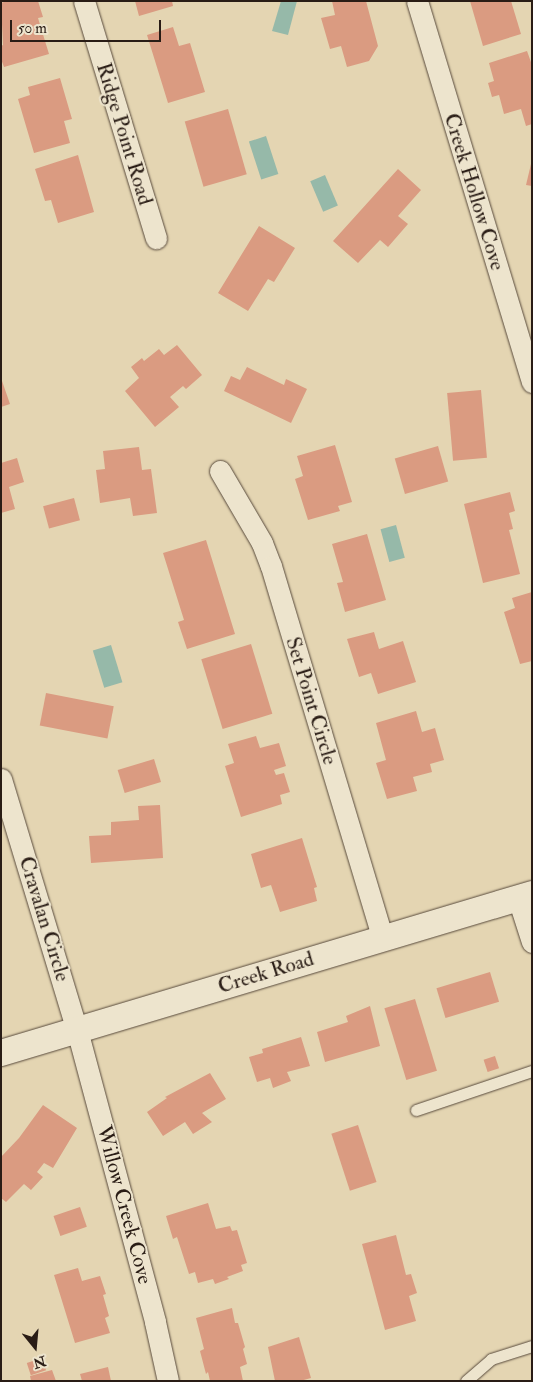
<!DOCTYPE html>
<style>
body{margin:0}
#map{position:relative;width:533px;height:1382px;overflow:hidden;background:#e4d5b2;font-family:"IM FELL Double Pica",serif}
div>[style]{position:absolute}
.water>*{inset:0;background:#96b9a9;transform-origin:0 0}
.building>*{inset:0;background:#da9b81;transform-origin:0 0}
.roads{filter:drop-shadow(0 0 1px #584a3c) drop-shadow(0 0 1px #584a3c)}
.service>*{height:11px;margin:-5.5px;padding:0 5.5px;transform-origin:5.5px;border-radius:5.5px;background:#ede4cd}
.minor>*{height:21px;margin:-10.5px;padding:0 10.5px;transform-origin:10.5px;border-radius:10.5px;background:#ede4cd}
.tertiary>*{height:26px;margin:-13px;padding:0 13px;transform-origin:13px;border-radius:13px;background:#ede4cd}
span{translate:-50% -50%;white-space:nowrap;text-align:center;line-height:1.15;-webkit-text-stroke:4px #ede4cd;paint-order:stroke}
.street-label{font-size:21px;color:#291c15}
.frame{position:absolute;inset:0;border:2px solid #291c15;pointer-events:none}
.north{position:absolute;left:10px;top:1322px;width:50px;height:50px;-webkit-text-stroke:4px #ede4cd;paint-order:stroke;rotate:163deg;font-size:14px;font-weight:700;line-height:20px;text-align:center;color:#291c15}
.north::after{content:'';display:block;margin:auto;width:18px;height:22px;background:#291c15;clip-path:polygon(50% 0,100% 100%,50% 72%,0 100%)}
.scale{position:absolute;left:10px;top:20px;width:151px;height:22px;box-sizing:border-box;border:2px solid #291c15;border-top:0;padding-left:6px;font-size:15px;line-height:18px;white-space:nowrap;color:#291c15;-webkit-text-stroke:4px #ede4cd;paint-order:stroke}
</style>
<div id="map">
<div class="water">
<i style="clip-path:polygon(281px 1px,297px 1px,288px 35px,272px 31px)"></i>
<i style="left:266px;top:136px;width:40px;height:18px;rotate:72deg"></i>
<i style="left:325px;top:175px;width:33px;height:16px;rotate:67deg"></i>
<i style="left:396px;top:525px;width:34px;height:16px;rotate:75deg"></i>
<i style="left:111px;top:645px;width:39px;height:19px;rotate:73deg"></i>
</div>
<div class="building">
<i style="clip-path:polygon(7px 1px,38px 1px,43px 17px,38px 18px,49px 54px,4px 67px,1px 59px,1px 46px,3px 45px,1px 3px)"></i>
<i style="clip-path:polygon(135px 1px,172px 1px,173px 6px,139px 16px)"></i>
<i style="clip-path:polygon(332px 1px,366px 1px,378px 46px,369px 61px,347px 67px,341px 46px,330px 49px,321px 18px,335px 15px)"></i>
<i style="clip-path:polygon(470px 1px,511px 1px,521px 34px,483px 46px)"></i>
<i style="clip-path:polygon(173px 27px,179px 46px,190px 43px,205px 92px,168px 103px,147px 35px)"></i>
<i style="clip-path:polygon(527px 51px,532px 65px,532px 124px,526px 126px,521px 109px,504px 114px,499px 95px,492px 97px,488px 83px,494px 81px,489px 63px)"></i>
<i style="clip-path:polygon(60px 78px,72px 119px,64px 121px,70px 143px,34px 153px,18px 99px,30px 95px,28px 87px)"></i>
<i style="left:228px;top:109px;width:68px;height:45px;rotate:74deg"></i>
<i style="clip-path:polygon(78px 155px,94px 212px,58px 223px,51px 200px,45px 201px,35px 169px)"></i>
<i style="clip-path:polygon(531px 164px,532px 164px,532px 186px,526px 185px)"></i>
<i style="clip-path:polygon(398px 169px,421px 190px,398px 216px,408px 224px,388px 247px,380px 240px,358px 263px,333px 241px)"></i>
<i style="clip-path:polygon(259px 226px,295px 248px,274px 282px,268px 279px,248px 311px,218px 293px)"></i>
<i style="clip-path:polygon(177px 345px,202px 375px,186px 389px,183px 386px,170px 397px,179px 407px,155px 427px,125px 391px,139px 378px,131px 367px,142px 358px,144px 361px,159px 349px,164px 355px)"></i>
<i style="clip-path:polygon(247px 367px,284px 385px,286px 379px,307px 389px,291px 423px,224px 391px,231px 376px,240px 380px)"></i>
<i style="clip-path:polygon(1px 378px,10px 404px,1px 407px)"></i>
<i style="left:481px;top:390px;width:68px;height:34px;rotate:85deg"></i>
<i style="clip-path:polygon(335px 445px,352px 502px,338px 506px,340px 511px,308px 520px,295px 479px,303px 476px,297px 456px)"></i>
<i style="left:438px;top:446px;width:37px;height:45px;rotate:74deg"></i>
<i style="clip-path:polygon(139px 447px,142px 470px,151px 469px,157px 513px,133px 516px,130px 498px,100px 503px,96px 470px,105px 469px,103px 451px)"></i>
<i style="clip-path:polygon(17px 458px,24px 482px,9px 487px,15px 509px,1px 513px,1px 463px)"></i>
<i style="clip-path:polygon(510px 492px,515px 511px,509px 513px,513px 529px,509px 530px,520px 574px,483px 583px,464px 504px)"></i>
<i style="left:74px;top:498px;width:23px;height:32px;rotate:75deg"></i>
<i style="clip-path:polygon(367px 534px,386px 600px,345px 612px,337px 583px,343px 582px,332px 544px)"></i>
<i style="clip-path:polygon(206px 540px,235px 634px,187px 649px,178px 622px,184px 620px,163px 553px)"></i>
<i style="clip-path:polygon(532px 592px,532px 661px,520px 664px,504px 612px,515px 608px,512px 598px)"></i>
<i style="clip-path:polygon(374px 632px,379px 649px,403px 641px,416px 682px,378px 694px,371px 673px,359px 677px,347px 639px)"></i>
<i style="left:251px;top:644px;width:73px;height:52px;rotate:73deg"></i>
<i style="left:46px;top:693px;width:69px;height:33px;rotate:11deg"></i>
<i style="clip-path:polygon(416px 711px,422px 732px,435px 728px,444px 760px,430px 764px,432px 772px,413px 777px,417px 791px,387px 799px,376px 763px,386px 760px,376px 723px)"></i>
<i style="clip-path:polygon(256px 736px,260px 748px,279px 743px,286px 766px,274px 770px,276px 775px,284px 773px,290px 792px,280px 795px,282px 804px,241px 817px,225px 766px,234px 763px,228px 744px)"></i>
<i style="left:154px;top:759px;width:24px;height:38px;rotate:73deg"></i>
<i style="clip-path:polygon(160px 805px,163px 858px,91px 863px,89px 836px,111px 835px,111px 822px,139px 820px,138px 806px)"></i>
<i style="clip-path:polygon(302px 838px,317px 887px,314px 888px,317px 901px,280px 912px,271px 885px,261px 888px,251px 854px)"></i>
<i style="left:490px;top:972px;width:31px;height:56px;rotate:73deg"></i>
<i style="left:415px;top:999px;width:75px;height:32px;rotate:73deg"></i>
<i style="clip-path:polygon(370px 1006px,380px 1046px,325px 1062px,317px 1032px,348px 1022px,346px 1016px)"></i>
<i style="clip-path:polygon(301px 1037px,310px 1066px,287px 1072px,291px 1081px,273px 1088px,270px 1078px,257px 1082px,249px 1057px,263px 1053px,262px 1049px)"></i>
<i style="left:495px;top:1056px;width:13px;height:12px;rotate:72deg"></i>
<i style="clip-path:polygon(210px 1073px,226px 1099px,202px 1113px,212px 1122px,193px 1134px,185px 1122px,163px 1136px,147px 1112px,167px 1098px,165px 1097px)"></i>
<i style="clip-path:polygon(43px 1105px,77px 1128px,53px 1168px,44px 1163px,37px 1172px,43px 1177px,31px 1190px,24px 1184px,6px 1202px,1px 1198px,1px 1157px,19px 1138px)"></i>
<i style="left:358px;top:1125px;width:60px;height:28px;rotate:72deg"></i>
<i style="clip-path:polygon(208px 1203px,216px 1229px,230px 1226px,232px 1231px,237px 1230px,247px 1263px,241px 1265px,243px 1271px,227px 1277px,229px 1279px,215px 1284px,213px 1279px,198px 1283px,195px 1272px,189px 1274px,177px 1237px,173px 1239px,166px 1216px)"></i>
<i style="left:80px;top:1207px;width:21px;height:28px;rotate:71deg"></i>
<i style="clip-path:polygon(396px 1235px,406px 1275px,411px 1274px,417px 1293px,409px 1296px,416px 1321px,385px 1330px,362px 1244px)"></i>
<i style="clip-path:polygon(78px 1268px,82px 1281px,100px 1276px,106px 1294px,103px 1295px,109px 1316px,105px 1318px,110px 1333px,75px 1343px,54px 1275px)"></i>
<i style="clip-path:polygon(232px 1308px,235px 1323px,238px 1323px,245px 1347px,243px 1349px,247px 1364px,240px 1367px,243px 1381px,210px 1381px,208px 1372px,206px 1374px,200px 1351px,204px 1349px,196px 1318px)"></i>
<i style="clip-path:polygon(299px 1337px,311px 1378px,300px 1381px,275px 1381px,268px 1347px)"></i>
<i style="left:42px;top:1358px;width:13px;height:16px;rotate:72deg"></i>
<i style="clip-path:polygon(108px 1367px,111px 1381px,82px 1381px,80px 1374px)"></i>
<i style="clip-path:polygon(52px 1370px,56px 1381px,31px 1381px,30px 1376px)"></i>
</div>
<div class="roads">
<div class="service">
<i style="left:416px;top:1110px;width:122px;rotate:-18.6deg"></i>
<i style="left:466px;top:1381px;width:33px;rotate:-41deg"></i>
<i style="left:491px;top:1359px;width:43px;rotate:-17.6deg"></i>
</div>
<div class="minor">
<i style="left:84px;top:1px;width:248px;rotate:73.1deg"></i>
<i style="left:417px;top:1px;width:398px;rotate:73.2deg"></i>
<i style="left:220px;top:471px;width:83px;rotate:59.7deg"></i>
<i style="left:262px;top:543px;width:25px;rotate:69deg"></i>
<i style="left:271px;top:566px;width:389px;rotate:73.3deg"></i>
<i style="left:1px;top:779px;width:262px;rotate:73.2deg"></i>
<i style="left:77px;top:1030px;width:302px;rotate:75deg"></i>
<i style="left:155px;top:1322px;width:60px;rotate:77.6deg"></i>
<i style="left:518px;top:898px;width:46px;rotate:72.3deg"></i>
</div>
<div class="tertiary">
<i style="left:1px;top:1053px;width:554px;rotate:-16.67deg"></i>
</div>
</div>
<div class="street-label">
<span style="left:124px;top:134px;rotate:73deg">Ridge Point Road</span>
<span style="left:474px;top:192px;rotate:73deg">Creek Hollow Cove</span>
<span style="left:311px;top:701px;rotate:73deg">Set Point Circle</span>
<span style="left:44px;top:919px;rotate:73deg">Cravalan Circle</span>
<span style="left:266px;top:973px;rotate:-17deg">Creek Road</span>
<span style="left:124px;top:1205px;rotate:75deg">Willow Creek Cove</span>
</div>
<div class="frame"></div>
<div class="north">N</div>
<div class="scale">50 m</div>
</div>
